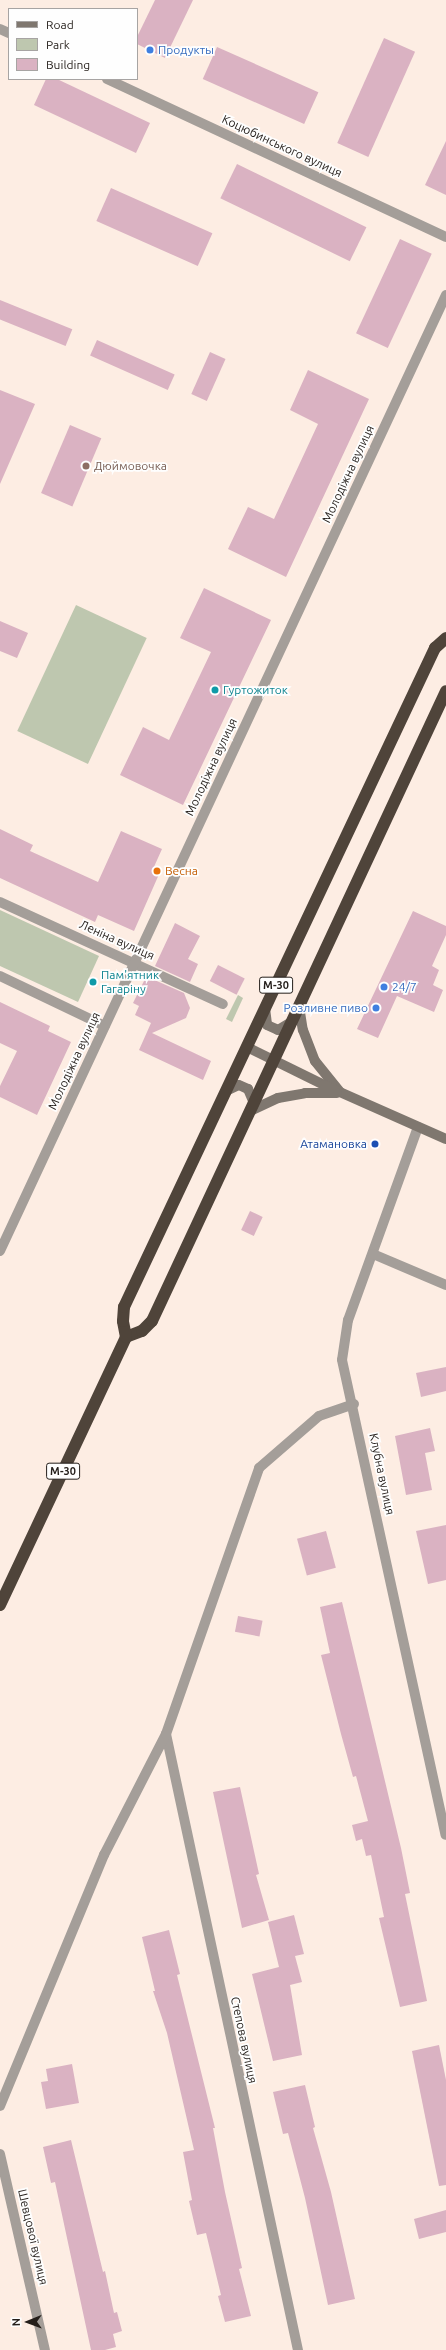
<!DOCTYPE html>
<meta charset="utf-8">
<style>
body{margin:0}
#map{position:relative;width:446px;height:2350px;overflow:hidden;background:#fdede3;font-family:Ubuntu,sans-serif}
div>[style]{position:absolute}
.green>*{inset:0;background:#bec7af;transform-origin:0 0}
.building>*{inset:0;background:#dab2c2;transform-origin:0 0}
.street>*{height:10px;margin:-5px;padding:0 5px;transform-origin:5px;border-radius:5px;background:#a49e99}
.secondary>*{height:10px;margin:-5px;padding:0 5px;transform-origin:5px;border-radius:5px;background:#7f776f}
.highway>*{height:12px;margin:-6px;padding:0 6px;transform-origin:6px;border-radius:6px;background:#4f443a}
.dots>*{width:11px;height:11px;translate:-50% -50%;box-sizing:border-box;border:2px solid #fefefe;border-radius:50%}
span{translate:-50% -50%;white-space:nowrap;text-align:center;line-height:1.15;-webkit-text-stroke:3.5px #fefefe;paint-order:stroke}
.shield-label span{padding:1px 3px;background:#fefefe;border:1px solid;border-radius:3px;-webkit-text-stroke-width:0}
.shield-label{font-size:11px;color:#241e1a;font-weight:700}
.shop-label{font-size:12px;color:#366cbe}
.left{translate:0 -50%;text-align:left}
.right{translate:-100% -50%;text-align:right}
.street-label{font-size:12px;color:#241e1a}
.education-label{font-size:12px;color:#785e54}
.culture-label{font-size:12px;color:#0d838f}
.food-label{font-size:12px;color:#c56008}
.transit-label{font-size:12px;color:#164399}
.legend{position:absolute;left:8px;top:8px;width:130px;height:72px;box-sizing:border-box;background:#fefefe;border:1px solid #a7a4a3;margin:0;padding:5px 7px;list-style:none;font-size:12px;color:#241e1a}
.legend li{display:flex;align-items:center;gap:8px;height:20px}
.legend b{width:20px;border:1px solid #a7a4a3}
.north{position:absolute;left:8px;top:2302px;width:40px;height:40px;-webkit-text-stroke:3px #fefefe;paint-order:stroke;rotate:269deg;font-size:11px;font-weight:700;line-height:16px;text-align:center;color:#241e1a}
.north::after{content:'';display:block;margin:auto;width:14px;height:18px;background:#241e1a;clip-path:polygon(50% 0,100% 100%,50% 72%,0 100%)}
</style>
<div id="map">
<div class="green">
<i style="left:76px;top:605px;width:78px;height:139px;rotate:25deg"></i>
<i style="clip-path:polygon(0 910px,99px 956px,78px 1002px,0 966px)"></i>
<i style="clip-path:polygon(238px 995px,243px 998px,232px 1022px,226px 1019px)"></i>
</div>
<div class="building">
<i style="clip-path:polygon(155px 0,193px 0,165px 58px,137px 44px,137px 37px)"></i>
<i style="left:384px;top:38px;width:34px;height:115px;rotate:24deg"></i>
<i style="left:217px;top:47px;width:111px;height:35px;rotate:24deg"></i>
<i style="clip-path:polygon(46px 79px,57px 79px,150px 123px,136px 153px,34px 105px)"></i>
<i style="clip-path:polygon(446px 141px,446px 195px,425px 185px)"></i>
<i style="left:237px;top:164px;width:144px;height:38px;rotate:26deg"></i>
<i style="left:111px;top:188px;width:111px;height:36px;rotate:24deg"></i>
<i style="left:400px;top:239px;width:35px;height:104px;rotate:25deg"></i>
<i style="left:0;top:300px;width:78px;height:18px;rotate:22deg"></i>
<i style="left:97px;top:340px;width:85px;height:17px;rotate:24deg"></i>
<i style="left:210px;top:352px;width:17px;height:46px;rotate:24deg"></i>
<i style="clip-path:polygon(308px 370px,369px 399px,286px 577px,228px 549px,248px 507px,274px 519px,318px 424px,290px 410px)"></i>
<i style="clip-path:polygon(0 390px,35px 404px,0 484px)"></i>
<i style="left:70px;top:425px;width:34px;height:74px;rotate:23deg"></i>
<i style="clip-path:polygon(204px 588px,271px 620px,183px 805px,120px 775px,143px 727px,169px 740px,211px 652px,180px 638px)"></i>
<i style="clip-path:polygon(0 621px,28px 633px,17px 658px,0 651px)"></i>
<i style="clip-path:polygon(0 829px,33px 845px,30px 851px,98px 882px,121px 831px,162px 849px,153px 869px,160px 872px,134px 931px,98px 915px,95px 922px,0 878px)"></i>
<i style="clip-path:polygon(413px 911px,446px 926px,446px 935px,432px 966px,439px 970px,433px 985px,443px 990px,434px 1012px,397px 996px,378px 1038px,357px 1029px)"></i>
<i style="clip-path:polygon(175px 923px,200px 936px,188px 959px,198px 964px,190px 982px,155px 966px)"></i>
<i style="left:218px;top:965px;width:30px;height:18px;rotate:27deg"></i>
<i style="clip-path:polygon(150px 978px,184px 993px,190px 1008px,186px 1018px,152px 1033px,211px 1061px,203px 1080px,139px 1050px,151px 1023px,135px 1015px,139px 1006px,133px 1003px,145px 979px,148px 980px)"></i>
<i style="clip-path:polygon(0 1002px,50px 1026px,48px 1031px,71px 1042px,37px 1115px,0 1097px,0 1086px,17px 1051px,0 1043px)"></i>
<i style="left:250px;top:1211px;width:14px;height:21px;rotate:25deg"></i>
<i style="clip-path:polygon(446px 1367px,446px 1391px,421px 1397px,416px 1373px)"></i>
<i style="clip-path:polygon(430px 1428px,435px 1451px,425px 1453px,432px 1490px,406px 1495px,395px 1436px)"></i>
<i style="clip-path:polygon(446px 1525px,446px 1580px,428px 1584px,416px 1531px)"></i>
<i style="left:326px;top:1531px;width:38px;height:30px;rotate:75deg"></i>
<i style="clip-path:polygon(342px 1602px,401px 1848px,410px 1893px,405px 1894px,427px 2001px,400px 2007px,379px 1918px,384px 1917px,371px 1855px,366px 1856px,362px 1839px,356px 1841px,352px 1825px,368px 1821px,356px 1776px,353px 1777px,341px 1734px,321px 1655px,330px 1653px,320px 1607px)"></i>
<i style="left:238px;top:1616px;width:25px;height:16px;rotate:11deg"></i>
<i style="clip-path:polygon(240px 1787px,259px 1874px,256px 1875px,269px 1920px,242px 1928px,213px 1792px)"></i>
<i style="clip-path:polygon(294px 1915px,304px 1954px,295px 1956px,302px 1982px,290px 1985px,302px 2055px,273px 2061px,252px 1974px,279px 1967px,268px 1922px)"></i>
<i style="clip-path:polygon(169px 1930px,180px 1974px,177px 1975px,215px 2128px,213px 2128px,225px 2192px,242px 2268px,239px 2269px,251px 2316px,225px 2322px,218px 2296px,221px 2295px,206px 2233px,197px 2235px,189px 2201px,192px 2200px,183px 2152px,194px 2150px,167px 2033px,153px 1991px,155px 1991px,142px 1937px)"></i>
<i style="clip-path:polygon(439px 2045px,446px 2080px,446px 2185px,439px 2186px,412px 2051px)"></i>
<i style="clip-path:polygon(72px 2064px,79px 2103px,46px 2109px,41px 2082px,48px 2081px,46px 2069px)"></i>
<i style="clip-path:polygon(305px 2085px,315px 2127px,313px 2128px,331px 2192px,355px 2299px,328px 2305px,305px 2198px,288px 2133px,283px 2134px,273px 2092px)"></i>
<i style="clip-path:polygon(71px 2140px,103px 2272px,105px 2271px,114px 2313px,117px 2312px,122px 2331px,113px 2334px,116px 2347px,105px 2350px,91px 2350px,55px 2182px,51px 2183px,43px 2147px)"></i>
<i style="clip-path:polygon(446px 2210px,446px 2232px,419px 2239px,414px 2219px)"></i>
</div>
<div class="street">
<i style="left:0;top:29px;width:10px;rotate:24deg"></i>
<i style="left:107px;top:79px;width:374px;rotate:25deg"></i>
<i style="left:0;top:902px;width:245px;rotate:24.6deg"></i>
<i style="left:0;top:976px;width:116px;rotate:25.5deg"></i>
<i style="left:418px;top:1127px;width:205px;rotate:109.9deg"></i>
<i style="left:348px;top:1320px;width:40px;rotate:98.5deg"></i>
<i style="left:342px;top:1360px;width:486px;rotate:77.7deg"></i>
<i style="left:0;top:1251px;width:1055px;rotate:-64.99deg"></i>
<i style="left:373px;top:1254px;width:79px;rotate:23deg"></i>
<i style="left:166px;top:1734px;width:630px;rotate:77.91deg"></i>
<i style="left:0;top:2106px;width:272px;rotate:-67.5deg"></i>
<i style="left:104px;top:1855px;width:136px;rotate:-62.9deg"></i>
<i style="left:166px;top:1734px;width:282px;rotate:-70.7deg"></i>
<i style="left:259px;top:1468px;width:79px;rotate:-40.9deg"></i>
<i style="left:319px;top:1416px;width:37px;rotate:-19deg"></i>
<i style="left:0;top:2154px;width:201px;rotate:77.1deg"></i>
</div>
<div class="secondary">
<i style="left:299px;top:1006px;width:24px;rotate:81deg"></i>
<i style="left:303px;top:1030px;width:33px;rotate:69deg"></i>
<i style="left:315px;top:1061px;width:40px;rotate:51deg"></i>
<i style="left:265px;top:1008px;width:17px;rotate:83deg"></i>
<i style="left:267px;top:1025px;width:12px;rotate:24deg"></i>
<i style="left:278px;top:1030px;width:17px;rotate:-31deg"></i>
<i style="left:247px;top:1047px;width:86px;rotate:26.3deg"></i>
<i style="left:324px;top:1085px;width:133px;rotate:23.9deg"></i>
<i style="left:226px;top:1091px;width:14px;rotate:-25deg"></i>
<i style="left:239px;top:1085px;width:10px;rotate:24deg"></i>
<i style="left:248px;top:1089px;width:15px;rotate:67deg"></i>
<i style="left:250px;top:1111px;width:31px;rotate:-25deg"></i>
<i style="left:278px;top:1098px;width:27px;rotate:-10deg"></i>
<i style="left:305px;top:1093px;width:32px"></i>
</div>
<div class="highway">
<i style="left:126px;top:1337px;width:17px;rotate:-21deg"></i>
<i style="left:142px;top:1331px;width:14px;rotate:-45deg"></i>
<i style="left:152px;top:1321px;width:695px;rotate:-64.98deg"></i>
<i style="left:0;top:1605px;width:296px;rotate:-64.8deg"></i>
<i style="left:126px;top:1337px;width:16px;rotate:-101deg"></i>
<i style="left:123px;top:1321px;width:14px;rotate:-86deg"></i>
<i style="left:124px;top:1307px;width:729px;rotate:-64.74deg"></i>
<i style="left:435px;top:648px;width:15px;rotate:-42deg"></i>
</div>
<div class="dots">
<i style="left:150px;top:50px;background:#3f7fe0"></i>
<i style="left:86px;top:466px;background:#8d6e63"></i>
<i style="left:215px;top:690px;background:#0f9aa8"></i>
<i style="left:157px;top:871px;background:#e8710a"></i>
<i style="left:93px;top:982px;background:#0f9aa8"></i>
<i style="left:384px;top:987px;background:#3f7fe0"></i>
<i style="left:376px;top:1008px;background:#3f7fe0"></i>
<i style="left:375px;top:1144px;background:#1a4fb4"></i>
</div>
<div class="shield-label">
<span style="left:276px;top:985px">М-30</span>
<span style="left:63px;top:1471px">М-30</span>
</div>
<div class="shop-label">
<span class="left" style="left:158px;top:50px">Продукты</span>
<span class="left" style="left:392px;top:987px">24/7</span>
<span class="right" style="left:368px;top:1008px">Розливне пиво</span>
</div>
<div class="street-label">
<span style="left:282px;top:146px;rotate:25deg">Коцюбинського вулиця</span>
<span style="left:348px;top:474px;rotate:-65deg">Молодіжна вулиця</span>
<span style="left:211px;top:767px;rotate:-65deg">Молодіжна вулиця</span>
<span style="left:117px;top:940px;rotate:24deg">Леніна вулиця</span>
<span style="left:74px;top:1061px;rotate:-65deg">Молодіжна вулиця</span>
<span style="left:382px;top:1474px;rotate:78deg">Клубна вулиця</span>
<span style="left:244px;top:2040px;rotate:78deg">Степова вулиця</span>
<span style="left:33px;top:2237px;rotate:77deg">Шевцової вулиця</span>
</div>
<div class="education-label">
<span class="left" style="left:94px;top:466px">Дюймовочка</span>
</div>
<div class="culture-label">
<span class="left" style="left:223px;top:690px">Гуртожиток</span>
<span class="left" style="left:101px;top:982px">Пам'ятник<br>Гагаріну</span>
</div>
<div class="food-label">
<span class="left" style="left:165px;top:871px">Весна</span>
</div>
<div class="transit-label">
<span class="right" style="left:367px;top:1144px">Атамановка</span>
</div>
<ul class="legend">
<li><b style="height:5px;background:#7f776f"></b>Road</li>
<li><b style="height:11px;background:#bec7af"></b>Park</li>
<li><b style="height:11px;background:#dab2c2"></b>Building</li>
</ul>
<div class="north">N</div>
</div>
